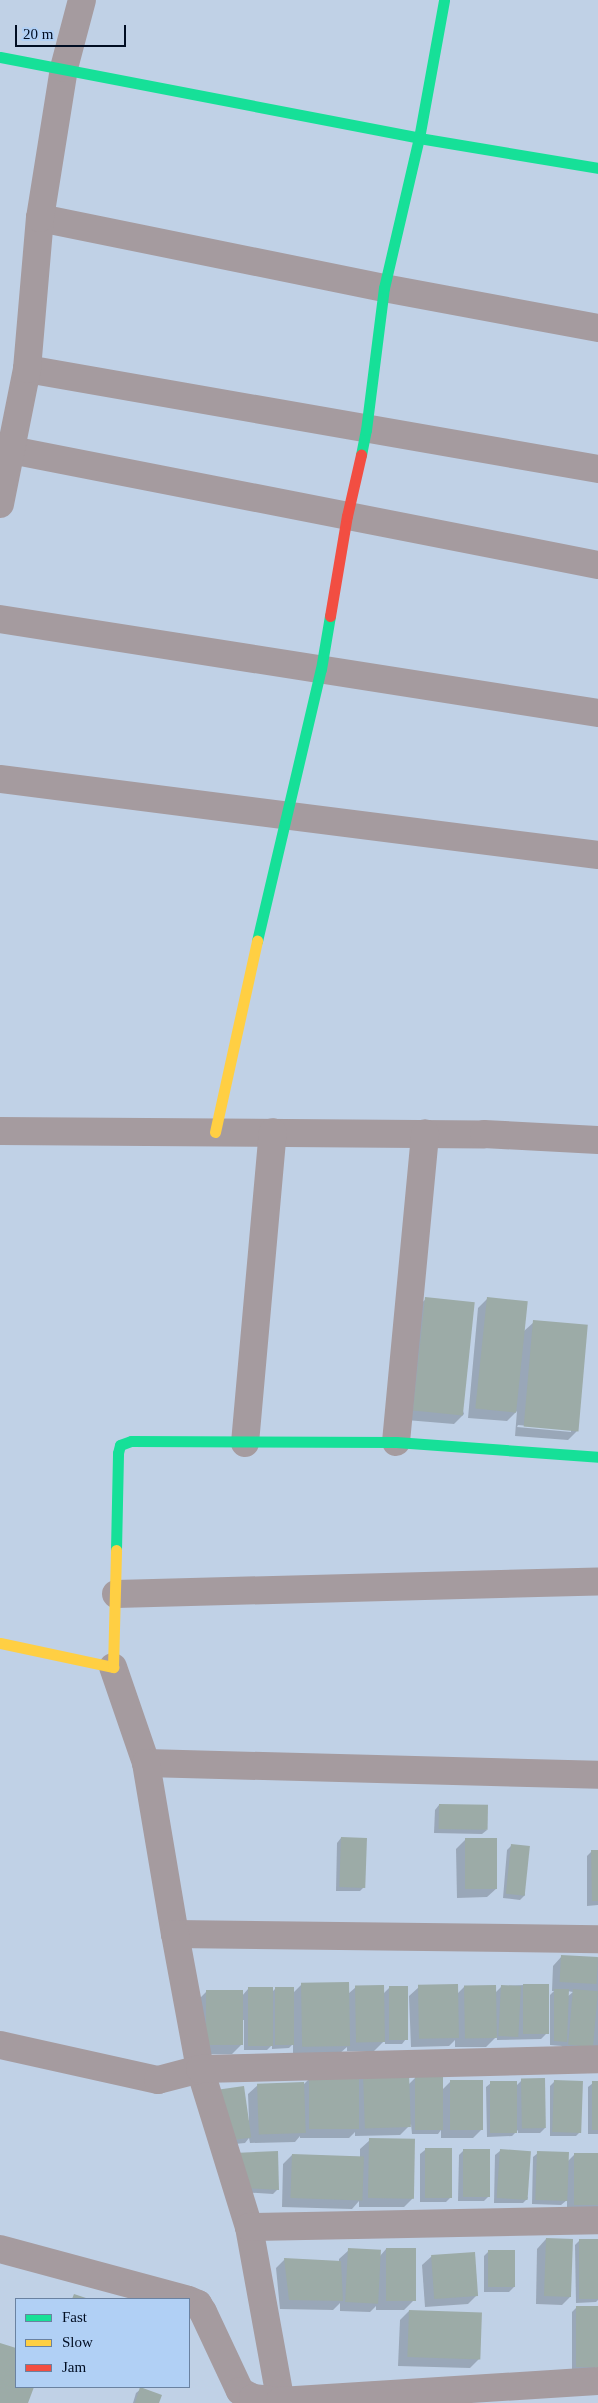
<!DOCTYPE html>
<style>
body{margin:0}
#map{position:relative;width:598px;height:2403px;overflow:hidden;background:#c0d1e6;font-family:Georgia,serif}
div>[style]{position:absolute}
.shadow>*{inset:0;background:#0003}
.building>*{inset:0;background:#9caba7;transform-origin:0 0}
.street>*{height:28px;margin:-14px;padding:0 14px;transform-origin:14px;border-radius:14px;background:#a59b9f}
.fast>*{height:11px;margin:-5.5px;padding:0 5.5px;transform-origin:5.5px;border-radius:5.5px;background:#16e098}
.slow>*{height:11px;margin:-5.5px;padding:0 5.5px;transform-origin:5.5px;border-radius:5.5px;background:#ffcf43}
.jam>*{height:11px;margin:-5.5px;padding:0 5.5px;transform-origin:5.5px;border-radius:5.5px;background:#f24e42}
span{translate:-50% -50%;white-space:nowrap;text-align:center;line-height:1.15;-webkit-text-stroke:4.5px #b1d0f5;paint-order:stroke}
.legend{position:absolute;left:15px;top:2298px;width:175px;height:90px;box-sizing:border-box;background:#b1d0f5;border:1px solid #6a82a1;margin:0;padding:6px 9px;list-style:none;font-size:15px;color:#000d22}
.legend li{display:flex;align-items:center;gap:10px;height:25px}
.legend b{width:25px;border:1px solid #6a82a1}
.scale{position:absolute;left:15px;top:25px;width:111px;height:22px;box-sizing:border-box;border:2px solid #000d22;border-top:0;padding-left:6px;font-size:15px;line-height:18px;white-space:nowrap;color:#000d22;-webkit-text-stroke:4px #b1d0f5;paint-order:stroke}
</style>
<div id="map">
<div class="shadow">
<i style="clip-path:polygon(426px 1299px,464px 1414px,454px 1424px,406px 1420px,416px 1308px)"></i>
<i style="clip-path:polygon(evenodd,487px 1299px,524px 1331px,534px 1322px,577px 1431px,568px 1440px,515px 1436px,517px 1411px,507px 1421px,468px 1418px,478px 1308px,487px 1299px,518px 1425px,571px 1430px,571px 1432px,517px 1427px,518px 1425px)"></i>
<i style="clip-path:polygon(439px 1805px,487px 1830px,482px 1834px,434px 1833px,435px 1810px)"></i>
<i style="clip-path:polygon(341px 1838px,364px 1887px,360px 1891px,336px 1891px,337px 1843px)"></i>
<i style="clip-path:polygon(465px 1840px,497px 1888px,487px 1897px,457px 1898px,456px 1849px)"></i>
<i style="clip-path:polygon(511px 1846px,525px 1895px,520px 1900px,503px 1898px,507px 1850px)"></i>
<i style="clip-path:polygon(592px 1851px,598px 1851px,598px 1905px,587px 1906px,587px 1856px)"></i>
<i style="clip-path:polygon(evenodd,562px 1956px,598px 1958px,598px 2056px,561px 2054px,562px 2046px,550px 2045px,550px 1995px,554px 1991px,552px 1991px,553px 1966px,562px 1956px,567px 1991px,573px 1992px,567px 1997px,567px 1991px)"></i>
<i style="clip-path:polygon(302px 1984px,348px 1994px,356px 1987px,383px 1994px,390px 1987px,406px 2039px,402px 2044px,385px 2044px,385px 2040px,374px 2051px,347px 2051px,347px 2047px,339px 2054px,293px 2054px,293px 2044px,289px 2048px,272px 2049px,272px 2045px,267px 2050px,244px 2050px,244px 2020px,241px 2020px,241px 2045px,232px 2054px,197px 2054px,197px 2001px,206px 1992px,242px 1996px,248px 1989px,271px 1993px,276px 1988px,293px 1993px)"></i>
<i style="clip-path:polygon(524px 1985px,546px 2034px,541px 2039px,497px 2040px,497px 2036px,486px 2047px,455px 2047px,455px 2040px,449px 2046px,411px 2047px,409px 1996px,419px 1987px,457px 1994px,464px 1987px,495px 1993px,502px 1986px)"></i>
<i style="clip-path:polygon(363px 2075px,408px 2085px,415px 2078px,442px 2090px,451px 2081px,482px 2129px,473px 2138px,441px 2138px,441px 2130px,438px 2134px,412px 2134px,411px 2124px,400px 2135px,355px 2136px,355px 2132px,349px 2138px,300px 2138px,300px 2136px,295px 2142px,250px 2143px,249px 2138px,245px 2143px,224px 2145px,249px 2120px,248px 2094px,258px 2085px,303px 2085px,309px 2079px,357px 2081px)"></i>
<i style="clip-path:polygon(522px 2080px,545px 2128px,540px 2133px,518px 2133px,518px 2130px,512px 2136px,487px 2137px,486px 2087px,491px 2083px,516px 2086px)"></i>
<i style="clip-path:polygon(555px 2081px,581px 2131px,576px 2136px,550px 2136px,550px 2086px)"></i>
<i style="clip-path:polygon(593px 2083px,598px 2083px,598px 2134px,588px 2134px,588px 2087px)"></i>
<i style="clip-path:polygon(370px 2140px,413px 2198px,404px 2207px,359px 2207px,359px 2201px,352px 2209px,282px 2207px,283px 2164px,292px 2155px,360px 2157px,360px 2149px)"></i>
<i style="clip-path:polygon(425px 2150px,451px 2197px,446px 2202px,420px 2202px,420px 2154px)"></i>
<i style="clip-path:polygon(464px 2150px,488px 2197px,484px 2201px,458px 2201px,459px 2155px)"></i>
<i style="clip-path:polygon(500px 2151px,528px 2198px,523px 2203px,494px 2203px,495px 2155px)"></i>
<i style="clip-path:polygon(538px 2153px,567px 2162px,575px 2154px,598px 2154px,598px 2213px,567px 2213px,567px 2200px,561px 2205px,532px 2204px,533px 2157px)"></i>
<i style="clip-path:polygon(230px 2158px,278px 2189px,273px 2194px,241px 2192px)"></i>
<i style="clip-path:polygon(546px 2239px,571px 2296px,562px 2305px,536px 2304px,537px 2249px)"></i>
<i style="clip-path:polygon(580px 2240px,598px 2240px,598px 2300px,596px 2302px,576px 2303px,575px 2245px)"></i>
<i style="clip-path:polygon(386px 2249px,413px 2301px,404px 2310px,376px 2310px,376px 2306px,370px 2312px,340px 2311px,340px 2303px,333px 2310px,280px 2309px,276px 2268px,285px 2259px,339px 2262px,339px 2259px,349px 2250px,380px 2256px)"></i>
<i style="clip-path:polygon(489px 2251px,514px 2287px,509px 2292px,484px 2292px,484px 2256px)"></i>
<i style="clip-path:polygon(432px 2256px,477px 2295px,468px 2304px,425px 2307px,422px 2265px)"></i>
<i style="clip-path:polygon(577px 2307px,597px 2366px,592px 2371px,572px 2371px,572px 2312px)"></i>
<i style="clip-path:polygon(409px 2311px,479px 2359px,470px 2368px,398px 2366px,400px 2320px)"></i>
<i style="clip-path:polygon(0 2344px,16px 2349px,16px 2387px,32px 2387px,27px 2403px,0 2403px)"></i>
<i style="clip-path:polygon(141px 2389px,158px 2403px,133px 2403px,136px 2393px)"></i>
</div>
<div class="building">
<i style="left:425px;top:1297px;width:50px;height:114px;rotate:6deg"></i>
<i style="left:487px;top:1297px;width:41px;height:112px;rotate:6deg"></i>
<i style="left:533px;top:1320px;width:55px;height:107px;rotate:5deg"></i>
<i style="left:439px;top:1804px;width:49px;height:25px;rotate:1deg"></i>
<i style="left:341px;top:1837px;width:26px;height:50px;rotate:2deg"></i>
<i style="left:465px;top:1838px;width:32px;height:51px"></i>
<i style="left:511px;top:1844px;width:19px;height:50px;rotate:6deg"></i>
<i style="clip-path:polygon(591px 1850px,598px 1850px,598px 1901px,592px 1901px)"></i>
<i style="left:561px;top:1955px;width:37px;height:27px;rotate:3deg"></i>
<i style="left:349px;top:1982px;width:64px;height:48px;rotate:89deg"></i>
<i style="left:458px;top:1984px;width:54px;height:40px;rotate:89deg"></i>
<i style="left:523px;top:1984px;width:26px;height:50px"></i>
<i style="left:384px;top:1985px;width:57px;height:29px;rotate:89deg"></i>
<i style="left:496px;top:1985px;width:53px;height:32px;rotate:89deg"></i>
<i style="left:501px;top:1985px;width:20px;height:51px;rotate:3deg"></i>
<i style="left:389px;top:1986px;width:19px;height:54px"></i>
<i style="left:273px;top:1987px;width:59px;height:25px;rotate:90deg"></i>
<i style="left:275px;top:1987px;width:19px;height:58px"></i>
<i style="clip-path:polygon(554px 1989px,569px 1989px,567px 2042px,554px 2041px)"></i>
<i style="left:573px;top:1989px;width:25px;height:56px;rotate:5deg"></i>
<i style="left:206px;top:1990px;width:37px;height:55px"></i>
<i style="left:409px;top:2073px;width:54px;height:46px;rotate:88deg"></i>
<i style="left:415px;top:2076px;width:28px;height:54px"></i>
<i style="left:359px;top:2077px;width:52px;height:50px;rotate:90deg"></i>
<i style="left:545px;top:2078px;width:50px;height:24px;rotate:89deg"></i>
<i style="left:450px;top:2080px;width:33px;height:50px"></i>
<i style="left:554px;top:2080px;width:29px;height:52px;rotate:2deg"></i>
<i style="left:490px;top:2081px;width:27px;height:52px"></i>
<i style="left:592px;top:2081px;width:6px;height:49px"></i>
<i style="left:304px;top:2082px;width:51px;height:47px;rotate:88deg"></i>
<i style="left:244px;top:2086px;width:52px;height:25px;rotate:82deg"></i>
<i style="left:369px;top:2138px;width:46px;height:60px;rotate:1deg"></i>
<i style="left:425px;top:2148px;width:27px;height:50px"></i>
<i style="left:463px;top:2149px;width:27px;height:48px"></i>
<i style="left:500px;top:2149px;width:31px;height:49px;rotate:4deg"></i>
<i style="clip-path:polygon(278px 2151px,279px 2190px,245px 2188px,234px 2153px)"></i>
<i style="left:537px;top:2151px;width:32px;height:49px;rotate:2deg"></i>
<i style="left:574px;top:2153px;width:24px;height:52px"></i>
<i style="left:292px;top:2154px;width:72px;height:44px;rotate:2deg"></i>
<i style="left:546px;top:2238px;width:27px;height:58px;rotate:2deg"></i>
<i style="left:579px;top:2239px;width:19px;height:60px"></i>
<i style="left:348px;top:2248px;width:33px;height:54px;rotate:3deg"></i>
<i style="left:386px;top:2248px;width:30px;height:53px"></i>
<i style="left:488px;top:2250px;width:27px;height:37px"></i>
<i style="left:475px;top:2252px;width:44px;height:44px;rotate:86deg"></i>
<i style="clip-path:polygon(284px 2258px,341px 2261px,343px 2301px,289px 2300px)"></i>
<i style="clip-path:polygon(74px 2294px,89px 2299px,72px 2299px)"></i>
<i style="left:576px;top:2306px;width:22px;height:61px"></i>
<i style="left:409px;top:2310px;width:73px;height:47px;rotate:2deg"></i>
<i style="clip-path:polygon(0 2343px,16px 2348px,16px 2387px,34px 2387px,28px 2403px,0 2403px)"></i>
<i style="clip-path:polygon(140px 2387px,162px 2395px,159px 2403px,135px 2403px)"></i>
</div>
<div class="street">
<i style="left:40px;top:218px;width:351px;rotate:11.5deg"></i>
<i style="left:384px;top:288px;width:218px;rotate:10.6deg"></i>
<i style="left:27px;top:369px;width:580px;rotate:9.93deg"></i>
<i style="left:11px;top:450px;width:598px;rotate:11.08deg"></i>
<i style="left:0;top:504px;width:138px;rotate:-78.7deg"></i>
<i style="left:27px;top:369px;width:152px;rotate:-85.1deg"></i>
<i style="left:40px;top:218px;width:152px;rotate:-80.9deg"></i>
<i style="left:64px;top:68px;width:70px;rotate:-75.2deg"></i>
<i style="left:0;top:619px;width:605px;rotate:8.93deg"></i>
<i style="left:0;top:779px;width:603px;rotate:7.24deg"></i>
<i style="left:0;top:1131px;width:484px;rotate:0.4deg"></i>
<i style="left:484px;top:1134px;width:114px;rotate:3deg"></i>
<i style="left:396px;top:1442px;width:310px;rotate:-84.6deg"></i>
<i style="left:245px;top:1443px;width:312px;rotate:-84.9deg"></i>
<i style="left:116px;top:1594px;width:482px;rotate:-1.5deg"></i>
<i style="left:113px;top:1667px;width:102px;rotate:71deg"></i>
<i style="left:146px;top:1763px;width:452px;rotate:1.5deg"></i>
<i style="left:146px;top:1763px;width:173px;rotate:80.4deg"></i>
<i style="left:175px;top:1934px;width:423px;rotate:0.7deg"></i>
<i style="left:175px;top:1934px;width:137px;rotate:79.5deg"></i>
<i style="left:200px;top:2069px;width:165px;rotate:72.8deg"></i>
<i style="left:249px;top:2227px;width:179px;rotate:79.7deg"></i>
<i style="left:0;top:2045px;width:162px;rotate:12.5deg"></i>
<i style="left:158px;top:2080px;width:43px;rotate:-14.7deg"></i>
<i style="left:200px;top:2069px;width:398px;rotate:-1.4deg"></i>
<i style="left:249px;top:2227px;width:349px;rotate:-1.1deg"></i>
<i style="left:0;top:2249px;width:192px;rotate:15.1deg"></i>
<i style="left:189px;top:2300px;width:10px;rotate:24deg"></i>
<i style="left:198px;top:2304px;width:9px;rotate:58deg"></i>
<i style="left:203px;top:2312px;width:87px;rotate:64.9deg"></i>
<i style="left:240px;top:2391px;width:15px;rotate:28deg"></i>
<i style="left:253px;top:2398px;width:27px;rotate:6deg"></i>
<i style="left:280px;top:2401px;width:319px;rotate:-3.6deg"></i>
</div>
<div class="fast">
<i style="left:0;top:57px;width:427px;rotate:10.9deg"></i>
<i style="left:419px;top:138px;width:181px;rotate:9.5deg"></i>
<i style="left:361px;top:455px;width:25px;rotate:-79deg"></i>
<i style="left:366px;top:430px;width:143px;rotate:-82.8deg"></i>
<i style="left:384px;top:288px;width:154px;rotate:-76.9deg"></i>
<i style="left:419px;top:138px;width:140px;rotate:-79.7deg"></i>
<i style="left:257px;top:941px;width:279px;rotate:-76.8deg"></i>
<i style="left:321px;top:669px;width:54px;rotate:-80.4deg"></i>
<i style="left:116px;top:1550px;width:97px;rotate:-88.8deg"></i>
<i style="left:118px;top:1453px;width:8px;rotate:-76deg"></i>
<i style="left:120px;top:1445px;width:12px;rotate:-20deg"></i>
<i style="left:131px;top:1441px;width:265px;rotate:0.2deg"></i>
<i style="left:396px;top:1442px;width:203px;rotate:4.2deg"></i>
</div>
<div class="slow">
<i style="left:215px;top:1132px;width:196px;rotate:-77.6deg"></i>
<i style="left:0;top:1643px;width:116px;rotate:12deg"></i>
<i style="left:113px;top:1667px;width:117px;rotate:-88.5deg"></i>
</div>
<div class="jam">
<i style="left:330px;top:616px;width:101px;rotate:-80.4deg"></i>
<i style="left:347px;top:516px;width:63px;rotate:-77.1deg"></i>
</div>
<ul class="legend">
<li><b style="height:6px;background:#16e098"></b>Fast</li>
<li><b style="height:6px;background:#ffcf43"></b>Slow</li>
<li><b style="height:6px;background:#f24e42"></b>Jam</li>
</ul>
<div class="scale">20 m</div>
</div>
